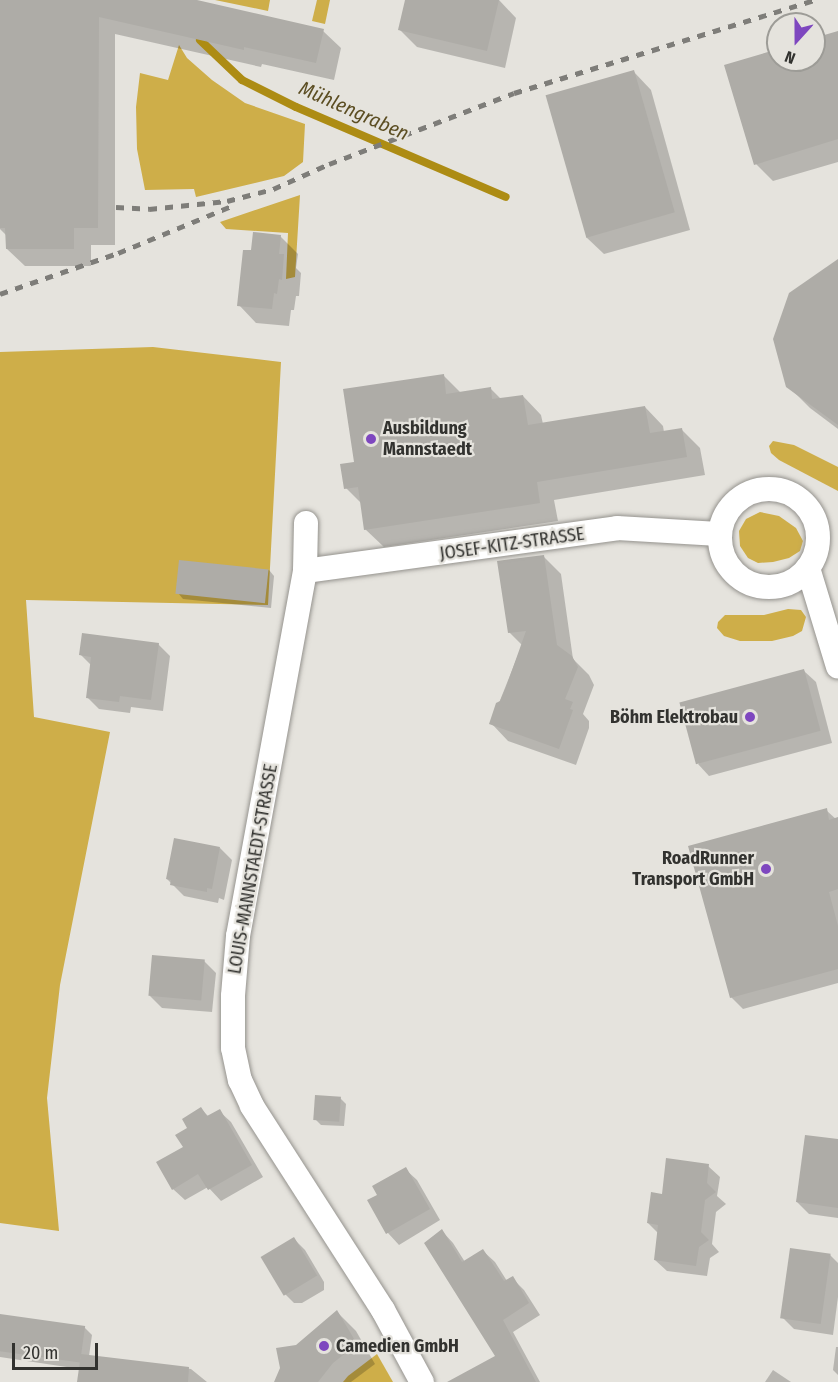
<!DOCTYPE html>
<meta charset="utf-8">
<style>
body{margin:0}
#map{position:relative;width:838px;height:1382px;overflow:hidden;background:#e5e3dd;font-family:"Fira Sans Condensed",sans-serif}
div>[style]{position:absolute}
.green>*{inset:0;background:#ceae49}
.shadow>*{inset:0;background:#0003}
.stream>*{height:8px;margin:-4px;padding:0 4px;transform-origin:4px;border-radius:4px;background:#ad8c14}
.building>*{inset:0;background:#aeaca7;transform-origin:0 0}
.roads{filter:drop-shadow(0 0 2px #95938e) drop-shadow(0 0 2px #95938e)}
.street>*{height:24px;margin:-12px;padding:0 12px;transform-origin:12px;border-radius:12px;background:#fff}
.street>.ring{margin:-12px;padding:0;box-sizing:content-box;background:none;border:24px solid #fff;border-radius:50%}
.rail>*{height:4.5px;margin-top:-2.25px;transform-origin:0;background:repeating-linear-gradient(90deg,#7e7d79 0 8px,transparent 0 16px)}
.dots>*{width:16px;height:16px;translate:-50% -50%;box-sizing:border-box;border:3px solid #e5e3dd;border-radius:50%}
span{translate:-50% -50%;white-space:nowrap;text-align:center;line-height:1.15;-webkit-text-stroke:4.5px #e5e3dd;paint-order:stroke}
.poi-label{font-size:18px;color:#32322f;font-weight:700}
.left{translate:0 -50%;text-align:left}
.right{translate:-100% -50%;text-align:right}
.street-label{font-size:18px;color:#32322f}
.water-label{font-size:20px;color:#5c4e23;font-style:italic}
.north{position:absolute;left:766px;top:12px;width:60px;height:60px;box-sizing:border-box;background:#e5e3dd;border:2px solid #9d9c97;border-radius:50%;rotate:201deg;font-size:16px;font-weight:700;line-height:24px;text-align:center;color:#32322f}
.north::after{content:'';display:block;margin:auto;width:21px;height:27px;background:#7e47bf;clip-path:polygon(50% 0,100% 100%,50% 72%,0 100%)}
.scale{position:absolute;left:12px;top:1343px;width:86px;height:27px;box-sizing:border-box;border:3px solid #32322f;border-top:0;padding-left:8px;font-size:18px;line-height:21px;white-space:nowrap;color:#32322f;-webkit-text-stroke:4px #e5e3dd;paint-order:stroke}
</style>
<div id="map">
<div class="green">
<i style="clip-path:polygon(215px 0,270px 0,268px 11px)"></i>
<i style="clip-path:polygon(317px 0,330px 0,325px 24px,312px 21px)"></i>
<i style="clip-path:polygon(179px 45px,187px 58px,212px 80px,245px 103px,305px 124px,303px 162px,284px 176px,196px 197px,194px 189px,145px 190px,137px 149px,136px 107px,140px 73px,168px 80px)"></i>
<i style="clip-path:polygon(300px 195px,295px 277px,286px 279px,288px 233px,226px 229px,220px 222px)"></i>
<i style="clip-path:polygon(153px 347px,281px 362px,268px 605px,26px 600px,34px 717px,110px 732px,60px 985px,47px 1098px,59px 1231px,0 1223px,0 352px)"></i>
<i style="clip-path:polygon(773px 441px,794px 445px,838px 467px,838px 491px,779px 460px,771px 453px,769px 446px)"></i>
<i style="clip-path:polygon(760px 512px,779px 516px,796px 528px,803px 541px,800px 551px,789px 558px,773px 562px,758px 563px,748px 558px,740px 546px,739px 531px,746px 519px)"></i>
<i style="clip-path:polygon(788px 609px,801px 610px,806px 617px,802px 631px,793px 636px,772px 641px,740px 641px,724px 636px,717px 628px,718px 622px,725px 615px,764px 615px)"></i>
<i style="clip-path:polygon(377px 1354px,393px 1382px,343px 1382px,348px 1376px)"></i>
</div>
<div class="shadow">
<i style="clip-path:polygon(0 0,189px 0,323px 31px,341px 48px,334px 80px,262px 64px,261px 67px,115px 34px,115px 245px,91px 245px,91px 266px,25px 266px,7px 249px,7px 236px,0 229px)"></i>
<i style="clip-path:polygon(406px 0,499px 0,516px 18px,505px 68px,417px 47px,399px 29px)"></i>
<i style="clip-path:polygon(838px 33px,838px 162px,773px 181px,756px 164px,778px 51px,778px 60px,814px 60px,814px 40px)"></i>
<i style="clip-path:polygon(634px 72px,651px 90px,690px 230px,604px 254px,586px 237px)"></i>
<i style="clip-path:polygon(280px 236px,298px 254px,296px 268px,301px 273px,299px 296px,296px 296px,294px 310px,291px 310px,289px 326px,256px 323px,239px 305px)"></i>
<i style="clip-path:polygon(838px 264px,838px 429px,810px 408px,788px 386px)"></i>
<i style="clip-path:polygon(443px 375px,461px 393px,490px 388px,501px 399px,523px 396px,541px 415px,543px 424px,645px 407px,663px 426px,664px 432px,682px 430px,700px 448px,705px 475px,554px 500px,558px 521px,384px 547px,365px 529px,362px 504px,346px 488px,356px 463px)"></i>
<i style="clip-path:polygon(543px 556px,561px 574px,573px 659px,589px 675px,594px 685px,583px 714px,589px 721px,589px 728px,576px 765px,508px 741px,491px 723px,522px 645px,509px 632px)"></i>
<i style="clip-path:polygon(269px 570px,274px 576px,271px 608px,183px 599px,178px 593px)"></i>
<i style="clip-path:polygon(158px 644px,170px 656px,163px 711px,131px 707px,130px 713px,99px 709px,87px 697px,92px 666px,81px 655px)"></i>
<i style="clip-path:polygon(804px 671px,816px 682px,832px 743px,709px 776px,698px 764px)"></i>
<i style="clip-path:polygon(826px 810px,838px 821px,838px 983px,743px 1009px,731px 997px)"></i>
<i style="clip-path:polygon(220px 848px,232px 860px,224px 900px,219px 898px,218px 903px,184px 896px,167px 879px)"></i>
<i style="clip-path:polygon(204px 961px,216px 973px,212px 1012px,162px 1008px,150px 996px)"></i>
<i style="clip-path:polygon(340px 1098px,346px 1104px,344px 1126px,321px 1125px,315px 1119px)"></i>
<i style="clip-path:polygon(201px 1109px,209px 1117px,219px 1111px,231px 1122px,263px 1177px,221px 1201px,208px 1187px,185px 1200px,173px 1189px,189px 1128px)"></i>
<i style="clip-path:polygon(838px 1141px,838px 1218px,809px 1214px,797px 1202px)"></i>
<i style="clip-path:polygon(708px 1166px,720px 1177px,717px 1196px,726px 1204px,716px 1212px,712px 1244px,719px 1252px,710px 1258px,707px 1276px,667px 1271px,655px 1260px,658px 1233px,648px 1223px,663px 1195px)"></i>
<i style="clip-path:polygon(405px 1169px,417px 1180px,440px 1220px,399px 1245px,388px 1233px,369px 1201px,379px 1195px)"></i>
<i style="clip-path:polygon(442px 1231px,453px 1243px,465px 1262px,483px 1251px,495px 1262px,507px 1281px,512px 1278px,524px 1290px,540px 1315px,513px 1332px,540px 1382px,473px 1382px,497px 1357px)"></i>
<i style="clip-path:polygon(293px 1238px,305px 1250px,324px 1282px,324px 1290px,302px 1303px,294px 1303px,282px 1291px)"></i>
<i style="clip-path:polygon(830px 1255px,838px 1263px,838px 1297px,833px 1335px,794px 1329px,782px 1317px)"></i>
<i style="clip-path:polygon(337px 1312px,356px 1331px,375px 1364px,351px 1382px,276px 1382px,296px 1347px)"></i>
<i style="clip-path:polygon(0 1316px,84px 1327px,92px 1335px,89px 1356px,191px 1369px,207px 1382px,79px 1382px,80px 1369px,0 1357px)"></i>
<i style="clip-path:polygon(836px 1347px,838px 1347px,838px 1375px,833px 1370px)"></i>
<i style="clip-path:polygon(773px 1370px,791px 1382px,765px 1382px)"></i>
</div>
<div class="stream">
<i style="left:200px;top:40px;width:58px;rotate:43.6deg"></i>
<i style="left:242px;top:80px;width:60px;rotate:26.6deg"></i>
<i style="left:296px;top:107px;width:228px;rotate:23.2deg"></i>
</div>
<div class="building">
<i style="clip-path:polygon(0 0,197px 0,324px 29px,316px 63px,244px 47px,244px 50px,99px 17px,98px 228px,74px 228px,74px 249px,6px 249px,5px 228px,0 228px)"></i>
<i style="clip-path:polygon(405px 0,499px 0,487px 51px,398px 30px)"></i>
<i style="clip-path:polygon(838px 31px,838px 139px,754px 165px,724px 65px,778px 49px,778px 60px,814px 60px,814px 38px)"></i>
<i style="left:634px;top:70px;width:148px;height:92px;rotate:74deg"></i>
<i style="clip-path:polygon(253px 232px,281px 235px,279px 254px,284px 254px,282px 280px,279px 279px,277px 294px,274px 293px,272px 309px,237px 306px,243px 250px,251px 250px)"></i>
<i style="clip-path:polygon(838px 259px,838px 425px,786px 387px,773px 339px,789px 293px)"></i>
<i style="clip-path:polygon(444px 374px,446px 394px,491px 387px,492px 399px,523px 395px,528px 425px,645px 406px,650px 433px,682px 428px,687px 457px,537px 482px,540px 503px,364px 530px,358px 487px,344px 489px,340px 464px,354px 462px,343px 389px)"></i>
<i style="clip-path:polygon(544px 555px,557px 645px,572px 656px,578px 667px,565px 699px,573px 702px,570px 709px,573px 710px,559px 749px,489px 724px,496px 703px,500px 701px,506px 687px,526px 631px,508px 633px,497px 561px)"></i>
<i style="left:179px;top:560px;width:90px;height:34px;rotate:6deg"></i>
<i style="clip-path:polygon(82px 633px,159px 643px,151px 700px,120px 696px,119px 702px,86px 698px,91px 657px,79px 655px)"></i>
<i style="left:804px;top:669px;width:64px;height:129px;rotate:75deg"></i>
<i style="clip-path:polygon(827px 808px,829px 820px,838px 817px,838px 889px,829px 892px,838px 926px,838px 969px,730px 998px,688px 846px)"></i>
<i style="clip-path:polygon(174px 838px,220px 847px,212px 889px,207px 888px,207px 892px,170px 885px,171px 880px,166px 879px)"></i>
<i style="left:152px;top:955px;width:53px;height:41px;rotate:5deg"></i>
<i style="left:315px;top:1095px;width:26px;height:25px;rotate:4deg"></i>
<i style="clip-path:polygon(201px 1107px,207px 1116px,220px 1109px,252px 1165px,208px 1190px,198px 1174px,172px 1190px,156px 1162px,183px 1147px,175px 1135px,187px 1128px,182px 1119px)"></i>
<i style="clip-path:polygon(805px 1135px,838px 1139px,838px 1208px,796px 1202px)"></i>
<i style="clip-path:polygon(666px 1158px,709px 1164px,707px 1183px,716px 1192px,705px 1200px,701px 1232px,709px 1240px,699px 1247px,696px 1266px,654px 1260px,658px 1225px,647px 1223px,651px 1192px,662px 1194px)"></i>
<i style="clip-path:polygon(406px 1167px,430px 1209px,386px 1234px,367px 1200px,377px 1195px,372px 1186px)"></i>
<i style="clip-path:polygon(442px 1229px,462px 1262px,483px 1249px,504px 1281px,513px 1276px,529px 1303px,503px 1320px,536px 1382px,447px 1382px,495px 1356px,424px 1243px)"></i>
<i style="left:294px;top:1237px;width:45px;height:39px;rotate:59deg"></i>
<i style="left:790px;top:1248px;width:41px;height:71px;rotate:8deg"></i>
<i style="clip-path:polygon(337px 1310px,357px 1344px,333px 1363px,318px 1382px,274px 1382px,280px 1368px,276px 1348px,296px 1345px)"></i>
<i style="left:0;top:1314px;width:86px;height:37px;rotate:8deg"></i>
<i style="clip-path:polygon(81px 1354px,189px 1367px,188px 1382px,77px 1382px)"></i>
</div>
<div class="roads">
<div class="street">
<i class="ring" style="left:720px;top:489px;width:74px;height:74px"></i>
<i style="left:306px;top:523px;width:48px;rotate:91.2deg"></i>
<i style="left:305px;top:571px;width:371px;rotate:100.4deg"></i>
<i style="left:238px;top:936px;width:60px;rotate:94.8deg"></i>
<i style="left:233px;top:996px;width:52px;rotate:90deg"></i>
<i style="left:233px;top:1048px;width:33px;rotate:78deg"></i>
<i style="left:240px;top:1080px;width:29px;rotate:65deg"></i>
<i style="left:252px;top:1106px;width:242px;rotate:57.3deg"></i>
<i style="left:383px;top:1310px;width:82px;rotate:61.6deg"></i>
<i style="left:808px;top:568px;width:103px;rotate:73.1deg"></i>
<i style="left:305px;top:571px;width:315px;rotate:-7.8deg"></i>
<i style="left:617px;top:528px;width:102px;rotate:3.4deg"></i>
</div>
</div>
<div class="rail">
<i style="left:116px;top:207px;width:33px;rotate:3deg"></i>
<i style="left:149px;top:209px;width:78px;rotate:-5.9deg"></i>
<i style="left:227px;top:201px;width:48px;rotate:-14.6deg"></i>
<i style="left:273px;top:189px;width:61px;rotate:-24.1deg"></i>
<i style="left:329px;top:164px;width:198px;rotate:-21deg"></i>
<i style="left:514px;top:93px;width:314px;rotate:-17.2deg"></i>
<i style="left:0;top:294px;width:125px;rotate:-19.2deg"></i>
<i style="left:118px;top:253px;width:126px;rotate:-22.5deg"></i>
</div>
<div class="dots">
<i style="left:371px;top:439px;background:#7e47bf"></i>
<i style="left:750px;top:717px;background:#7e47bf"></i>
<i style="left:766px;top:869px;background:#7e47bf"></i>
<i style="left:324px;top:1346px;background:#7e47bf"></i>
</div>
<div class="poi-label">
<span class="left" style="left:383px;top:439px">Ausbildung<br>Mannstaedt</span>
<span class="right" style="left:738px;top:717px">Böhm Elektrobau</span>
<span class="right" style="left:754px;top:869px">RoadRunner<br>Transport GmbH</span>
<span class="left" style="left:336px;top:1346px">Camedien GmbH</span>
</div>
<div class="street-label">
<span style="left:512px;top:544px;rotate:-8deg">JOSEF-KITZ-STRASSE</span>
<span style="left:253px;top:869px;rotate:-80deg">LOUIS-MANNSTAEDT-STRASSE</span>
</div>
<div class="water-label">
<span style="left:354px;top:111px;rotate:24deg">Mühlengraben</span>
</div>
<div class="north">N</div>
<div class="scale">20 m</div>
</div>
